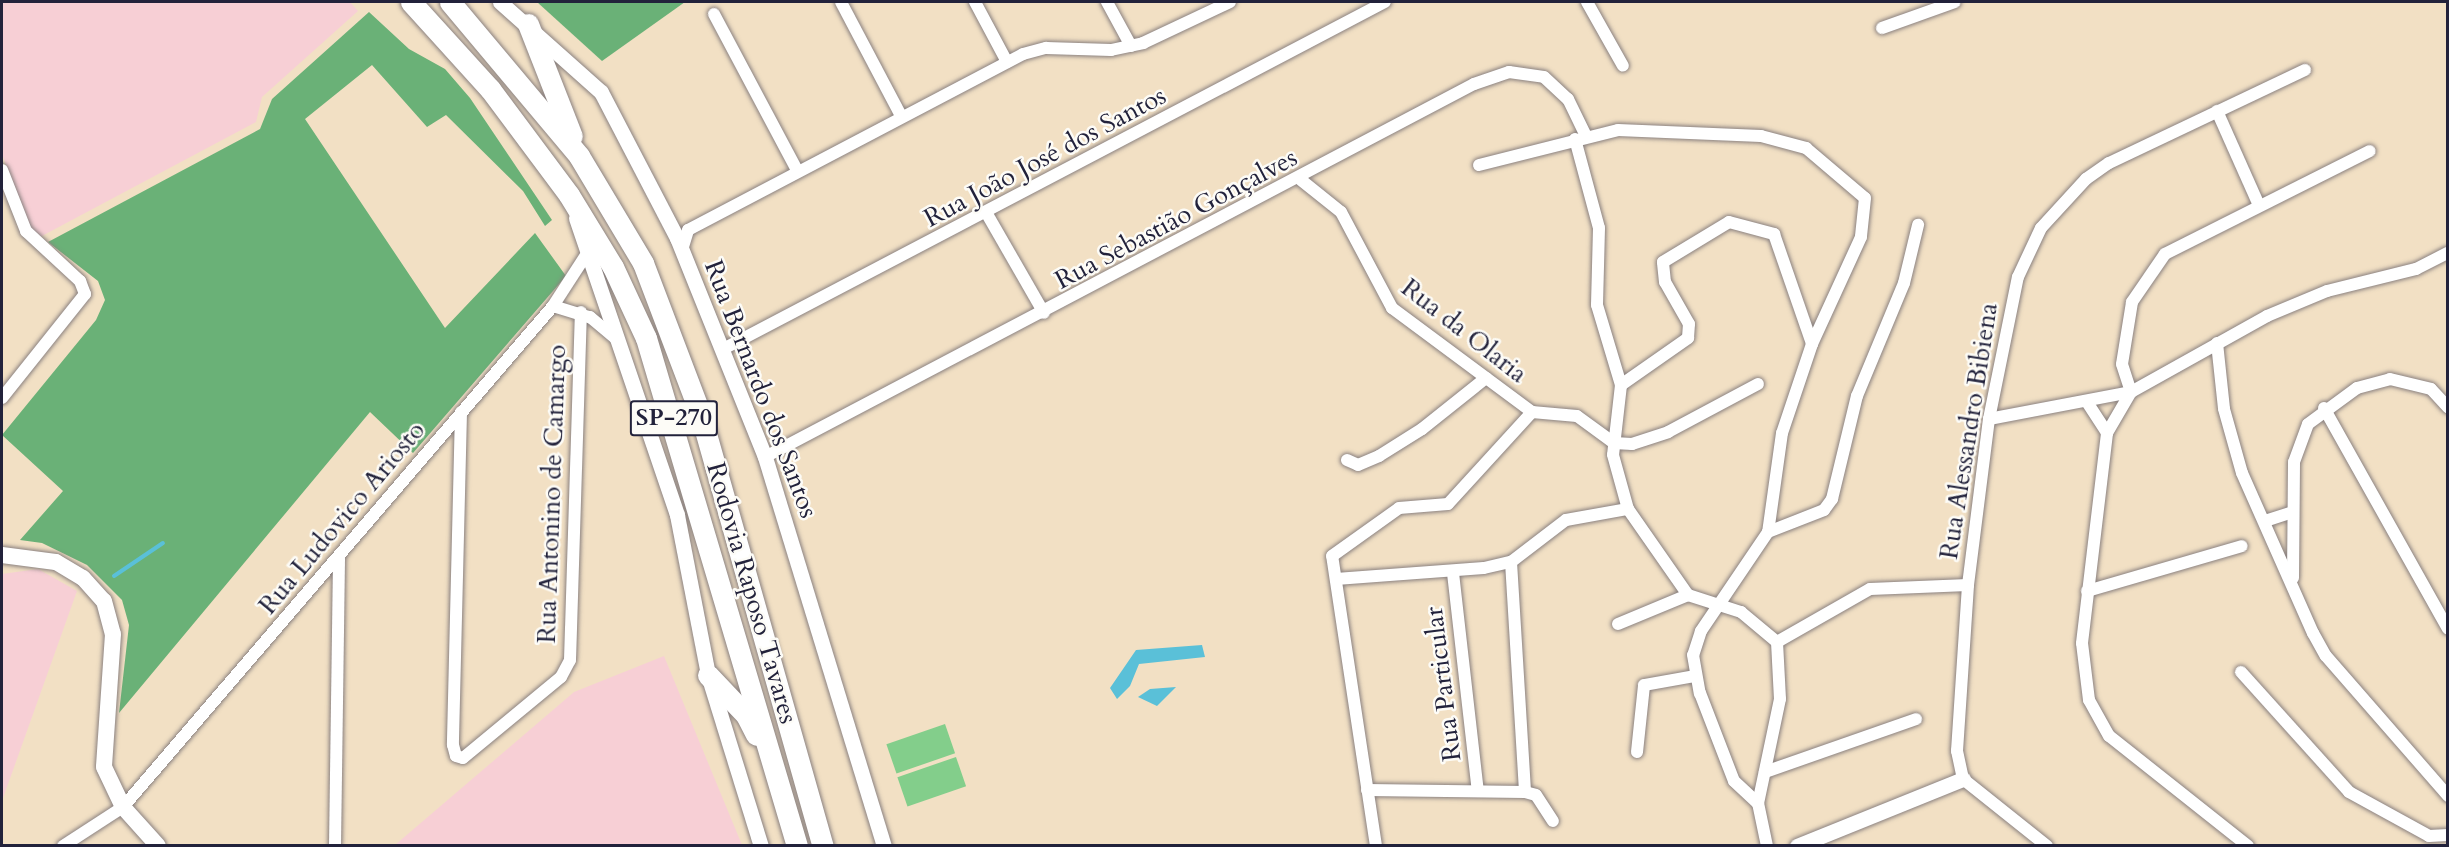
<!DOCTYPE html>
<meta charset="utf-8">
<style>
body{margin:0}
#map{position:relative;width:2449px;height:847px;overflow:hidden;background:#f2e0c4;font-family:Cardo,serif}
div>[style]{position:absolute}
.built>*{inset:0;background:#f7cfd5}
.green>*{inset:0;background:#83ce8b;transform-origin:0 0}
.forest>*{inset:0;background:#6ab177}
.water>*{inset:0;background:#5ac0d8}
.stream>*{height:4px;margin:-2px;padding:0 2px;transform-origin:2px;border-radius:2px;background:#5ac0d8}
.roads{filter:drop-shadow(0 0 2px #8a8180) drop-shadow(0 0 2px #8a8180)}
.minor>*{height:12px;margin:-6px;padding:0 6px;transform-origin:6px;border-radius:6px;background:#fff}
.tertiary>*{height:15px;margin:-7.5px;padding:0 7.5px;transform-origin:7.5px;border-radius:7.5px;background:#fff}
.secondary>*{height:16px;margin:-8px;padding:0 8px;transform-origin:8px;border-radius:8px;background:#fff}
.motorway>*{height:21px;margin:-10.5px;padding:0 10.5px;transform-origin:10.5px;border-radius:10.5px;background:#fff}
span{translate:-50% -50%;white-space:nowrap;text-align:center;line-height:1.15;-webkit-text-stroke:5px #fdfcf7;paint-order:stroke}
.shield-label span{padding:2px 4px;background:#fdfcf7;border:2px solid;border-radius:4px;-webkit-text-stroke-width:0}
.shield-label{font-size:24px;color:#22223b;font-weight:700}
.street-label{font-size:26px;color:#22223b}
.frame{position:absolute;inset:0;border:3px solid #22223b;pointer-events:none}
</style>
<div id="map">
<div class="built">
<i style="clip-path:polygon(2px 2px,350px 2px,358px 11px,262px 97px,256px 122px,40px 237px,30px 230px,2px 154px)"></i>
<i style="clip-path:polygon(38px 569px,77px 591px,2px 801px,2px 574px)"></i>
<i style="clip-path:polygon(664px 656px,742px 845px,395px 845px,574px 692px)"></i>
</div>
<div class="green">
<i style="left:945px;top:724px;width:31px;height:62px;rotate:71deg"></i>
<i style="left:956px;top:757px;width:31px;height:62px;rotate:71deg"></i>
</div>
<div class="forest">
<i style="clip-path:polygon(537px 2px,685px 2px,602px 61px)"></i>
<i style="clip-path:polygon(369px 12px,409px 49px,445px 69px,470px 98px,552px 220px,545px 226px,523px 191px,446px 115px,427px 127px,372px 65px,305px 119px,445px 328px,535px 233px,566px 276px,413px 453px,370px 412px,119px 713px,129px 625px,122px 600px,87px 565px,42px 543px,20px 540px,63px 491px,2px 435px,96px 320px,105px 300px,98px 281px,48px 242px,260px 129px,272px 99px)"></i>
</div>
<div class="water">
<i style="clip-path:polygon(1202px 645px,1205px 657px,1139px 664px,1130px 686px,1117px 699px,1110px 688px,1136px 650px)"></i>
<i style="clip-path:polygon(1176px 687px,1157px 706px,1138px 697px,1150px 689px)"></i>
</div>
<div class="stream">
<i style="left:114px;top:576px;width:59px;rotate:-34deg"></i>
</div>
<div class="roads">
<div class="minor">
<i style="left:841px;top:2px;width:129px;rotate:62.2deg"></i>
<i style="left:975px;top:2px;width:68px;rotate:61.9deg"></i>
<i style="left:1107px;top:2px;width:50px;rotate:61.4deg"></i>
<i style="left:1587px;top:2px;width:73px;rotate:60.6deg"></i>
<i style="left:714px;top:14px;width:177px;rotate:62deg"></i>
<i style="left:1882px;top:28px;width:77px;rotate:-19.6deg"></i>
<i style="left:2217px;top:111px;width:101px;rotate:66deg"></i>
<i style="left:1575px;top:139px;width:92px;rotate:74.9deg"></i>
<i style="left:1599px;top:228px;width:77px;rotate:91.5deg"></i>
<i style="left:1597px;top:305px;width:84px;rotate:73.3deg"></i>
<i style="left:1621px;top:385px;width:70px;rotate:96.5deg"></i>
<i style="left:1613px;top:455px;width:56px;rotate:74.5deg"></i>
<i style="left:1628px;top:509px;width:105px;rotate:55.1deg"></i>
<i style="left:1688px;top:595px;width:56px;rotate:17.8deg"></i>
<i style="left:1741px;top:612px;width:47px;rotate:39.8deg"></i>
<i style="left:1777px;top:642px;width:57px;rotate:87deg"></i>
<i style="left:1780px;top:699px;width:106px;rotate:101.9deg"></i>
<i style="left:1758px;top:803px;width:44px;rotate:78.2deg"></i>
<i style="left:1479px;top:165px;width:143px;rotate:-14.1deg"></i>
<i style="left:1618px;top:130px;width:143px;rotate:2.4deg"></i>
<i style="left:1761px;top:136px;width:47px;rotate:14.9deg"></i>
<i style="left:1806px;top:148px;width:77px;rotate:40.3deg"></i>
<i style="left:1865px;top:198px;width:39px;rotate:96deg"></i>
<i style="left:1861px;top:237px;width:118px;rotate:114.6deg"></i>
<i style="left:1812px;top:344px;width:94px;rotate:108.6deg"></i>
<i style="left:1782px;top:433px;width:100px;rotate:98deg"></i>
<i style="left:1768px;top:532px;width:120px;rotate:124.1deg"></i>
<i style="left:1701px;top:631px;width:25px;rotate:108deg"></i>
<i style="left:1693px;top:655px;width:39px;rotate:80deg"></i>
<i style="left:1700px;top:693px;width:94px;rotate:68.9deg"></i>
<i style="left:1734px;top:781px;width:33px;rotate:43deg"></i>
<i style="left:2px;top:170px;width:66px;rotate:68.5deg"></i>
<i style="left:26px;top:231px;width:74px;rotate:42.8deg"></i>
<i style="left:80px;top:281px;width:14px;rotate:69deg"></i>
<i style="left:85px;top:294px;width:133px;rotate:128.6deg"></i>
<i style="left:1301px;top:180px;width:51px;rotate:38.7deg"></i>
<i style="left:1341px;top:212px;width:109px;rotate:62deg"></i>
<i style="left:1392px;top:308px;width:174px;rotate:36.6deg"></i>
<i style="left:1532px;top:412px;width:45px;rotate:5.1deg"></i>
<i style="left:1577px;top:416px;width:46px;rotate:36.1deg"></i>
<i style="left:1614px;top:443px;width:18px;rotate:3deg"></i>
<i style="left:1632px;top:444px;width:38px;rotate:-18deg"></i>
<i style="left:1668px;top:432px;width:102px;rotate:-28.1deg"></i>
<i style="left:987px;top:214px;width:114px;rotate:60.1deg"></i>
<i style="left:682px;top:250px;width:21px;rotate:-73deg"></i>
<i style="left:688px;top:230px;width:378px;rotate:-27.7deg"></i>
<i style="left:1023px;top:54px;width:24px;rotate:-15deg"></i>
<i style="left:1046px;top:48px;width:65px;rotate:1.8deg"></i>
<i style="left:1111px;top:50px;width:33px;rotate:-12deg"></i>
<i style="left:1143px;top:43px;width:96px;rotate:-25.2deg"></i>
<i style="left:553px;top:306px;width:39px;rotate:17deg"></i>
<i style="left:590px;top:317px;width:35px;rotate:40deg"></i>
<i style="left:2217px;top:343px;width:66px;rotate:83.9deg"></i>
<i style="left:2224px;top:409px;width:66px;rotate:74.3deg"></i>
<i style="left:2242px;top:473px;width:175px;rotate:66.1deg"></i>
<i style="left:2313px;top:633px;width:26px;rotate:61deg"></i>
<i style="left:2326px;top:656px;width:186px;rotate:48.9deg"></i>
<i style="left:725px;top:348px;width:745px;rotate:-27.67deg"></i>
<i style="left:1621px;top:385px;width:82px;rotate:-35deg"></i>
<i style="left:1688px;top:338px;width:14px;rotate:-86deg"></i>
<i style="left:1689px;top:324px;width:48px;rotate:-119.7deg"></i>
<i style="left:1665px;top:282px;width:20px;rotate:-96deg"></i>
<i style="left:1663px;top:262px;width:77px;rotate:-31.2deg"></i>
<i style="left:1729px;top:222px;width:47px;rotate:14.9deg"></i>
<i style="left:1774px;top:234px;width:116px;rotate:70.9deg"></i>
<i style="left:2087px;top:402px;width:37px;rotate:57deg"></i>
<i style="left:2324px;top:408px;width:253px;rotate:60.7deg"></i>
<i style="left:461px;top:412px;width:333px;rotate:91.4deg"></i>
<i style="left:453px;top:745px;width:11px;rotate:75deg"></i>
<i style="left:456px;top:756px;width:7px;rotate:16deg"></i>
<i style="left:463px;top:758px;width:127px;rotate:-39.6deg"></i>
<i style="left:561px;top:677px;width:19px;rotate:-62deg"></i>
<i style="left:570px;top:660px;width:348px;rotate:-88.2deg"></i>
<i style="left:1989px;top:419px;width:145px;rotate:-10.8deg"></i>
<i style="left:2131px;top:392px;width:156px;rotate:-29.2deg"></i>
<i style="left:2267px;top:316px;width:65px;rotate:-22.6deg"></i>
<i style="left:2327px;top:291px;width:92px;rotate:-13.9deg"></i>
<i style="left:2416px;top:269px;width:36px;rotate:-27deg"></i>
<i style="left:765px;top:457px;width:801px;rotate:-27.75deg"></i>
<i style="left:1474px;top:84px;width:37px;rotate:-19deg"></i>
<i style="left:1509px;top:72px;width:35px;rotate:8deg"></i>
<i style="left:1544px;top:77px;width:33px;rotate:43deg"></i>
<i style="left:1568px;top:99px;width:41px;rotate:64.1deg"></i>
<i style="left:1347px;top:460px;width:12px;rotate:24deg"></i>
<i style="left:1358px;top:465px;width:23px;rotate:-23deg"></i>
<i style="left:1379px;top:456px;width:51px;rotate:-32.1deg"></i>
<i style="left:1422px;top:429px;width:82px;rotate:-38.6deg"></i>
<i style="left:2265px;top:521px;width:28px;rotate:-18deg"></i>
<i style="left:1768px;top:532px;width:60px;rotate:-21.4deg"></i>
<i style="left:1824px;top:510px;width:14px;rotate:-54deg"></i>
<i style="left:1832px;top:499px;width:106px;rotate:-76.4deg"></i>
<i style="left:1857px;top:396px;width:122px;rotate:-67.4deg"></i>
<i style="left:1904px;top:283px;width:60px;rotate:-76.4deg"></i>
<i style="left:1511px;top:562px;width:230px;rotate:86.5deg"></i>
<i style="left:1453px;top:573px;width:219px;rotate:83.5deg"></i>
<i style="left:2293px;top:578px;width:116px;rotate:-89.5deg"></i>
<i style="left:2294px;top:462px;width:40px;rotate:-69.8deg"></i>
<i style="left:2308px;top:424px;width:61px;rotate:-36.3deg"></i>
<i style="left:2357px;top:388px;width:34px;rotate:-15deg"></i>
<i style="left:2390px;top:379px;width:42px;rotate:13.7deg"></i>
<i style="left:2431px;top:389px;width:25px;rotate:47deg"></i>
<i style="left:1336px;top:579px;width:148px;rotate:-4.3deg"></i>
<i style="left:1484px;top:568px;width:28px;rotate:-13deg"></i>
<i style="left:1511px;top:562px;width:69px;rotate:-37.4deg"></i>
<i style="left:1566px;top:520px;width:63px;rotate:-10.1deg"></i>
<i style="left:2087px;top:591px;width:161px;rotate:-16.2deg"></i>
<i style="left:1618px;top:624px;width:76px;rotate:-22.5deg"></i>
<i style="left:1777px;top:642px;width:107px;rotate:-29.7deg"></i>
<i style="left:1870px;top:589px;width:98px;rotate:-2.3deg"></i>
<i style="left:2241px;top:672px;width:161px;rotate:48deg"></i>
<i style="left:2349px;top:792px;width:91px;rotate:28.8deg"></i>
<i style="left:2429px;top:836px;width:19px;rotate:-3deg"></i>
<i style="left:1637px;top:752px;width:67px;rotate:-84deg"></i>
<i style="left:1644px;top:685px;width:52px;rotate:-10deg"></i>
<i style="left:1765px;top:772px;width:160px;rotate:-19.3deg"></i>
<i style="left:1367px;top:790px;width:158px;rotate:0.7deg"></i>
<i style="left:1525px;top:792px;width:11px;rotate:15deg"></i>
<i style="left:1536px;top:795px;width:31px;rotate:57deg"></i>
<i style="left:63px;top:846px;width:72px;rotate:-33deg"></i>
<i style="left:123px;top:807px;width:660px;rotate:-49.36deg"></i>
<i style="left:553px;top:306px;width:64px;rotate:-57.1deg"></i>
<i style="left:335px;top:846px;width:288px;rotate:-89.2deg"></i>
<i style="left:1376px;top:846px;width:293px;rotate:-98.6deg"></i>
<i style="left:1332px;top:556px;width:82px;rotate:-35.6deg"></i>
<i style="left:1399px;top:508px;width:49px;rotate:-4.7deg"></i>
<i style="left:1448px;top:504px;width:125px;rotate:-47.6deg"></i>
<i style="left:2047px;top:846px;width:107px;rotate:-141.4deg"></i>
<i style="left:1963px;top:779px;width:29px;rotate:-102deg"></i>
<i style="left:1957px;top:751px;width:166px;rotate:-86.2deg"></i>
<i style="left:1968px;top:585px;width:167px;rotate:-82.8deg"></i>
<i style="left:1989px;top:419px;width:145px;rotate:-78.5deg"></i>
<i style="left:2018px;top:277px;width:54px;rotate:-64.9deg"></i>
<i style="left:2041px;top:228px;width:67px;rotate:-47.4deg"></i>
<i style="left:2086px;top:179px;width:28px;rotate:-35deg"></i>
<i style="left:2109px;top:163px;width:217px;rotate:-25.4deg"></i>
<i style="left:2248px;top:846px;width:177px;rotate:-141.6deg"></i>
<i style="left:2109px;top:736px;width:41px;rotate:-119.1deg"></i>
<i style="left:2089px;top:700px;width:57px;rotate:-97deg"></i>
<i style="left:2082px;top:643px;width:211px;rotate:-83.2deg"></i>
<i style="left:2107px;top:433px;width:48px;rotate:-59.7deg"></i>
<i style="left:2131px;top:392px;width:29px;rotate:-108deg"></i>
<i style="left:2122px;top:364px;width:63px;rotate:-80.8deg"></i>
<i style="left:2132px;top:302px;width:58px;rotate:-55.5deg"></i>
<i style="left:2165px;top:254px;width:229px;rotate:-26.7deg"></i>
</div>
<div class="tertiary">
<i style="left:500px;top:2px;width:135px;rotate:41.7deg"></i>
<i style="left:601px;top:92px;width:165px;rotate:62.5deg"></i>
<i style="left:677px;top:238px;width:236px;rotate:68.1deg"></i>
<i style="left:765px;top:457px;width:407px;rotate:73deg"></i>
<i style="left:576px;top:218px;width:314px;rotate:71.2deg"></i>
<i style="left:677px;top:515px;width:163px;rotate:79deg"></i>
<i style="left:708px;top:675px;width:179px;rotate:72.8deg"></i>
<i style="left:1797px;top:846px;width:179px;rotate:-22deg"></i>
</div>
<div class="secondary">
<i style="left:2px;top:555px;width:54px;rotate:7.4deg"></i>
<i style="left:56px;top:562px;width:31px;rotate:31deg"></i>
<i style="left:83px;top:578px;width:31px;rotate:48deg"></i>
<i style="left:104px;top:601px;width:34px;rotate:75deg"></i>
<i style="left:113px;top:634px;width:133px;rotate:93.9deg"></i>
<i style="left:104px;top:767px;width:44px;rotate:64.6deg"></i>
<i style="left:123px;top:807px;width:52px;rotate:48.1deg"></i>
</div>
<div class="motorway">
<i style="left:411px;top:2px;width:118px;rotate:47.8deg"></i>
<i style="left:490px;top:89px;width:132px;rotate:53.3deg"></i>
<i style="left:569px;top:195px;width:84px;rotate:58.6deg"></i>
<i style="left:613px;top:267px;width:78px;rotate:65.1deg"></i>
<i style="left:646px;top:338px;width:530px;rotate:73.45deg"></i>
<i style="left:450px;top:2px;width:201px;rotate:50deg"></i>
<i style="left:579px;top:156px;width:125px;rotate:59.1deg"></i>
<i style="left:643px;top:263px;width:164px;rotate:69.2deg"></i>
<i style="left:701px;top:416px;width:447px;rotate:74.2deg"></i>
<i style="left:528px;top:24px;width:120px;rotate:68.6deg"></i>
<i style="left:708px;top:675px;width:55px;rotate:46.5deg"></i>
<i style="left:746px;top:715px;width:22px;rotate:63deg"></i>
</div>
</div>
<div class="shield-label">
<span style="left:674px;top:418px">SP-270</span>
</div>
<div class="street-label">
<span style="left:1045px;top:157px;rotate:-28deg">Rua João José dos Santos</span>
<span style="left:1176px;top:219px;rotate:-28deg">Rua Sebastião Gonçalves</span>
<span style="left:1464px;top:331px;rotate:38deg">Rua da Olaria</span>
<span style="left:761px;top:389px;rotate:69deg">Rua Bernardo dos Santos</span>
<span style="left:1969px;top:431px;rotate:-81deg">Rua Alessandro Bibiena</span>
<span style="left:552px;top:494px;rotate:-88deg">Rua Antonino de Camargo</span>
<span style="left:342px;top:518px;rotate:-50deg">Rua Ludovico Ariosto</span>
<span style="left:752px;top:593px;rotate:74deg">Rodovia Raposo Tavares</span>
<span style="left:1443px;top:684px;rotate:-97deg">Rua Particular</span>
</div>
<div class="frame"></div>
</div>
